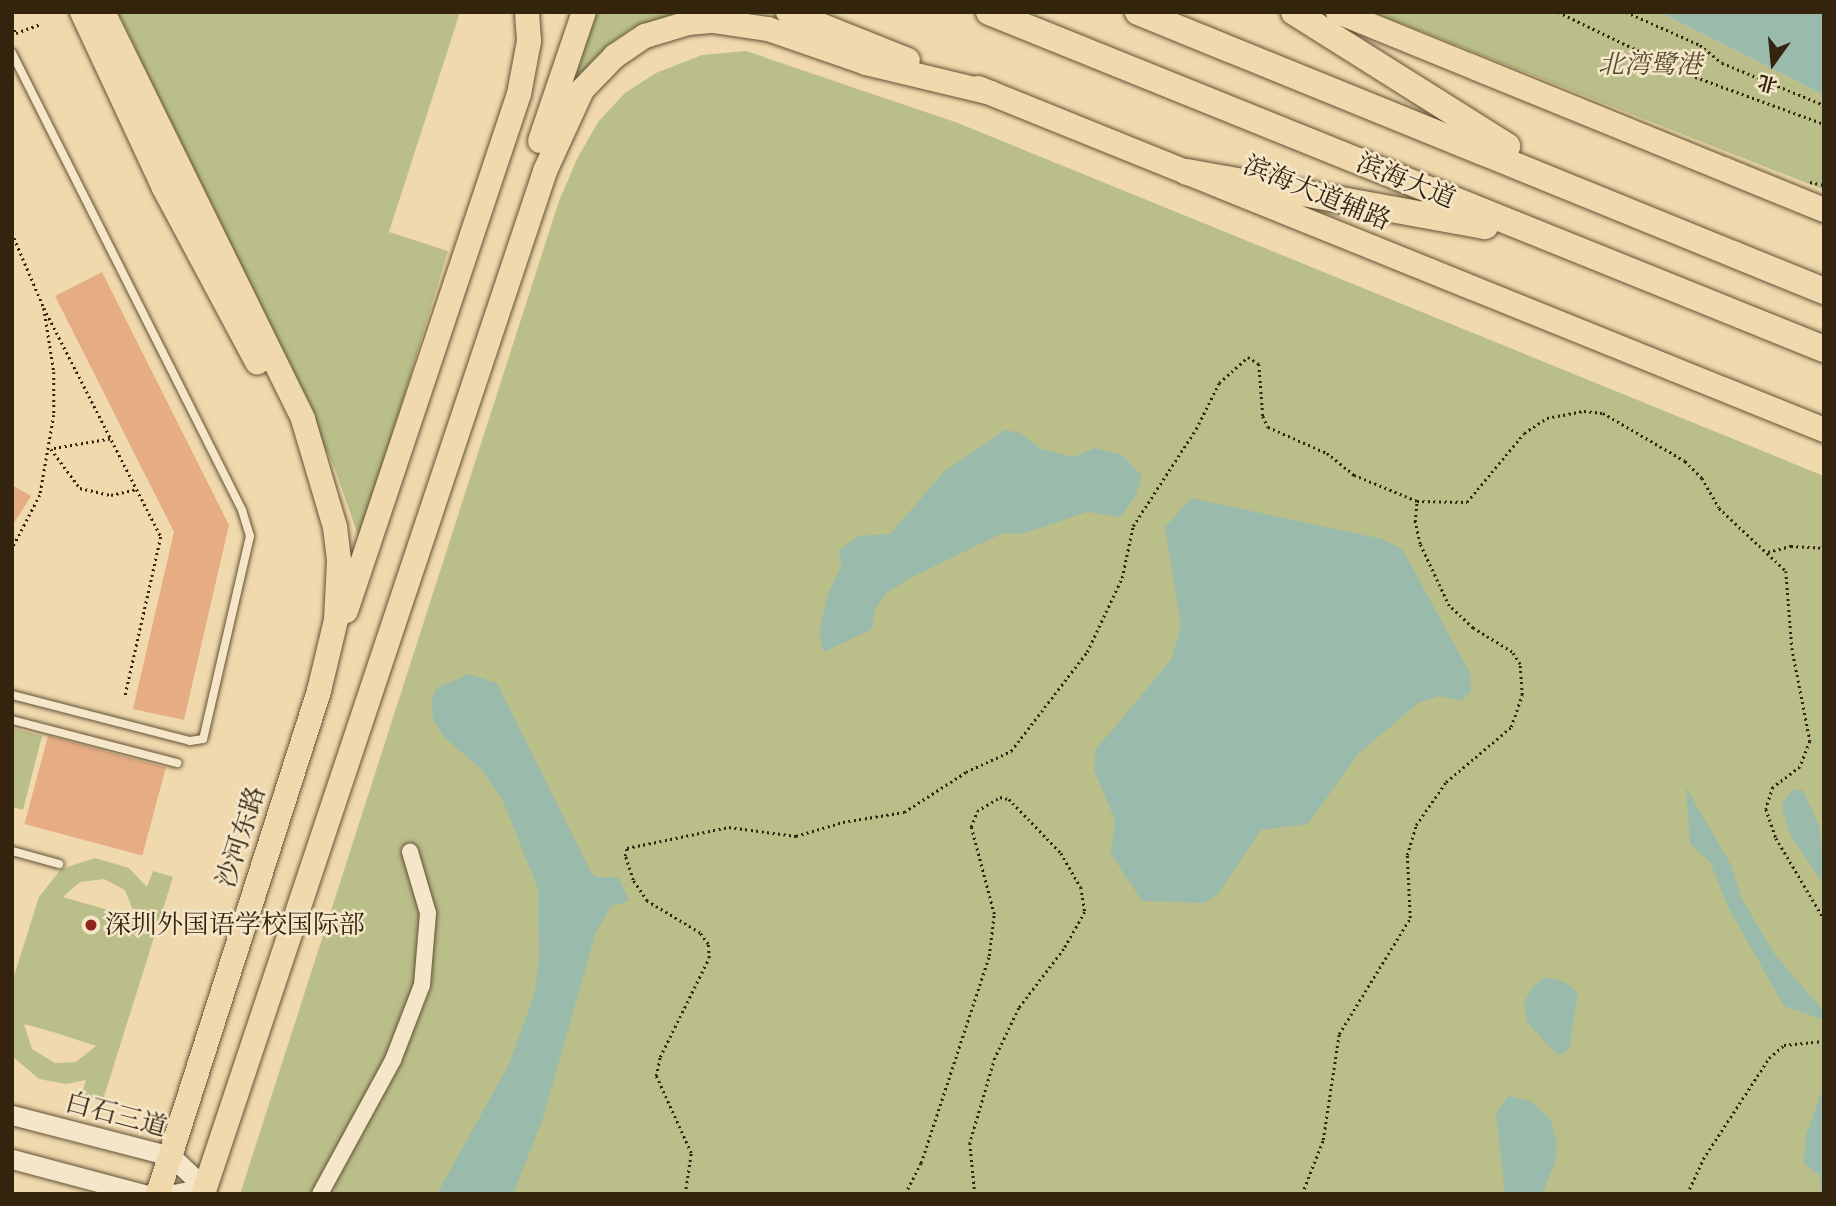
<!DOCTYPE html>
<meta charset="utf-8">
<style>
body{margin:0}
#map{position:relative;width:1836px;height:1206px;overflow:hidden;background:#efd9ad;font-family:"IM FELL French Canon","Noto Serif SC",serif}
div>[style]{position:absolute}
.green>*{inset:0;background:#babf89}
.water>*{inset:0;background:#9abaab}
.building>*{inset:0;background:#e6ad85;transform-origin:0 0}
.path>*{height:2.5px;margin-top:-1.25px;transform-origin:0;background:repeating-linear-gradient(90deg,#34240e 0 2px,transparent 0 5.5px)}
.roads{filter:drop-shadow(0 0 2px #635136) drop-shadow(0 0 2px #635136)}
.service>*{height:8px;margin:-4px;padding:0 4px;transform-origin:4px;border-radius:4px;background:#f5e6ca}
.minor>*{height:16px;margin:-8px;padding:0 8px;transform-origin:8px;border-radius:8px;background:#f5e6ca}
.tertiary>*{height:19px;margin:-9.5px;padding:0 9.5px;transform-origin:9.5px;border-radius:9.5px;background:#f5e6ca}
.primary>*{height:24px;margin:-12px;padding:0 12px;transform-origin:12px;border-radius:12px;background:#efd9ad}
.trunk>*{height:26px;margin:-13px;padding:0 13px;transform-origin:13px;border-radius:13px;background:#efd9ad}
.dots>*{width:19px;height:19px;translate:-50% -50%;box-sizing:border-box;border:4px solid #f5e6ca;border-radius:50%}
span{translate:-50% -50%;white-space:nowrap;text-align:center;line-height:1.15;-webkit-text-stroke:5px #f5e6ca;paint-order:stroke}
.park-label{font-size:26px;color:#564b2d;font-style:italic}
.street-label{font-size:26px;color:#34240e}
.poi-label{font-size:26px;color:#34240e}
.left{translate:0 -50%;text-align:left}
.frame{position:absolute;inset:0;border:14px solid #34240e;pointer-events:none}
.north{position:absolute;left:1738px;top:28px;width:70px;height:70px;-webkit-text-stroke:5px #f5e6ca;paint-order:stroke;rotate:195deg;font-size:19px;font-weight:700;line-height:28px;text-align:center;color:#34240e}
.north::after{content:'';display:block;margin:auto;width:24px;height:32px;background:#34240e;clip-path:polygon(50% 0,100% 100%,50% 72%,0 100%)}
</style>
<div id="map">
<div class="green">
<i style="clip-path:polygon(118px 12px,460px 12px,389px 232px,448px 251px,360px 541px,335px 469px)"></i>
<i style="clip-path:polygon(589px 12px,685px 12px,634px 27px,609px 44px,567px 94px)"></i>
<i style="clip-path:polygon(1373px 12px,1659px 12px,1824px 95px,1824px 190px)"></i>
<i style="clip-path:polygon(746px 51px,958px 123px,1824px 476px,1824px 1194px,240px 1194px,559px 201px,577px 159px,598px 122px,625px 93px,656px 73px,702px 55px)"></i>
<i style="clip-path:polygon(12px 728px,42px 736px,23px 810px,12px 807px)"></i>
<i style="clip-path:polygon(evenodd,95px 858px,129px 868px,147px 887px,153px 871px,173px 877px,102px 1103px,81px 1097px,86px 1080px,66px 1084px,39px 1079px,12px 1056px,12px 982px,39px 897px,61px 869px,95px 858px,104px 879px,125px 890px,136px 918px,63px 897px,80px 882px,104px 879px,95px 858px,24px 1024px,53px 1032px,96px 1046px,76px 1062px,55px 1063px,32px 1049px,24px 1024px)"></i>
</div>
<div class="water">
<i style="clip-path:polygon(1659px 12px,1824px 12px,1824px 95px)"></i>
<i style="clip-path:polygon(1005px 430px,1020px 433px,1041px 449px,1073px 457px,1095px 448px,1122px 455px,1142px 476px,1135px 497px,1120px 517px,1087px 512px,1022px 534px,1003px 533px,910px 578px,886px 593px,874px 612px,872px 629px,824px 652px,819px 634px,827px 597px,841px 566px,839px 550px,858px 536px,890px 534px,945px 471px)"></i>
<i style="clip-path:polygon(1191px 498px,1382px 539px,1402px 549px,1470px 673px,1471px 691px,1462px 701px,1440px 696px,1418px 703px,1357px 755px,1308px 824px,1261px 830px,1218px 894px,1204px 903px,1142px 901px,1111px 854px,1115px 820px,1094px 770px,1096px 749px,1171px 660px,1181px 626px,1165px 527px)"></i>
<i style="clip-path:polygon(469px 674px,497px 683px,591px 872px,596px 877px,619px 878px,629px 901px,611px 906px,596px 932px,542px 1121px,513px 1194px,437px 1194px,509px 1064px,535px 992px,539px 959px,538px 889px,503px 801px,483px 771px,445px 738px,433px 720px,432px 699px,437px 688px)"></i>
<i style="clip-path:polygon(1686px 787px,1731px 865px,1742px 899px,1775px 955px,1824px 1011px,1824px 1020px,1784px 1006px,1728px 907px,1710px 862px,1690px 844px)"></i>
<i style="clip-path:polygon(1793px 790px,1803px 790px,1820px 828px,1824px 884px,1792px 838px,1783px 812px,1783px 801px)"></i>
<i style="clip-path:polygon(1545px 977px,1565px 982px,1578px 993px,1569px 1050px,1557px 1055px,1527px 1022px,1524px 1003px,1532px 988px)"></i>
<i style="clip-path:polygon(1824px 1085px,1824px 1194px,1821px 1194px,1820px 1176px,1804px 1164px,1806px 1135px)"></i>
<i style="clip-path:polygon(1508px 1096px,1531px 1101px,1550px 1119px,1557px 1143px,1555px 1162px,1542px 1194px,1505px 1194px,1496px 1114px)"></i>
</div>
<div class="building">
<i style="clip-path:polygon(102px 272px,229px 525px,184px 720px,133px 709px,174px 532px,55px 296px)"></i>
<i style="clip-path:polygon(12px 485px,31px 496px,12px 526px)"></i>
<i style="left:48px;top:736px;width:122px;height:91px;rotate:15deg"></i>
</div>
<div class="path">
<i style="left:1558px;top:12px;width:141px;rotate:25.7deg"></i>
<i style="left:1685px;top:73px;width:148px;rotate:20.1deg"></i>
<i style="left:1626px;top:12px;width:81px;rotate:24deg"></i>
<i style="left:1700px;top:45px;width:28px;rotate:39deg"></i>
<i style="left:1722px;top:63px;width:110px;rotate:22.4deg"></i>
<i style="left:12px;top:25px;width:9px;rotate:63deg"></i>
<i style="left:16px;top:33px;width:27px;rotate:-20deg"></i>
<i style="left:1810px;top:182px;width:14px;rotate:12deg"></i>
<i style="left:12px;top:233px;width:82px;rotate:66.9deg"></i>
<i style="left:44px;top:308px;width:65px;rotate:81.1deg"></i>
<i style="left:54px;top:372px;width:43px;rotate:90deg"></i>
<i style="left:54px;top:415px;width:81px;rotate:99.9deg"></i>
<i style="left:40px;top:495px;width:61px;rotate:117.4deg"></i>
<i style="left:44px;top:308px;width:257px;rotate:62.9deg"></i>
<i style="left:161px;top:537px;width:164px;rotate:102.7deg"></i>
<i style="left:110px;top:439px;width:60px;rotate:170.4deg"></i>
<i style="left:51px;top:449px;width:49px;rotate:53.4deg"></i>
<i style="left:80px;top:488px;width:32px;rotate:13deg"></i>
<i style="left:111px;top:495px;width:27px;rotate:-13deg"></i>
<i style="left:1768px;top:552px;width:24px;rotate:-15deg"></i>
<i style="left:1791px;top:546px;width:33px;rotate:3deg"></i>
<i style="left:685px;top:1194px;width:41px;rotate:-81.7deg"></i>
<i style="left:691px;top:1153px;width:85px;rotate:-114.4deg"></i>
<i style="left:656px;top:1076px;width:19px;rotate:-78deg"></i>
<i style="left:660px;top:1057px;width:110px;rotate:-63.7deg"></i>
<i style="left:709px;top:958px;width:14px;rotate:-94deg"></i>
<i style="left:708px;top:944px;width:14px;rotate:-126deg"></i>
<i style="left:700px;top:933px;width:62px;rotate:-148.9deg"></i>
<i style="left:647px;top:901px;width:25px;rotate:-124deg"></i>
<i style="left:633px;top:880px;width:25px;rotate:-108deg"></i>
<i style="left:625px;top:856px;width:8px;rotate:-76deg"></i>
<i style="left:627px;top:848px;width:104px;rotate:-11.6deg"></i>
<i style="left:729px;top:827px;width:68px;rotate:7.7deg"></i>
<i style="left:796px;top:836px;width:49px;rotate:-16.6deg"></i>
<i style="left:843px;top:822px;width:62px;rotate:-9.3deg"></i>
<i style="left:904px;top:812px;width:74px;rotate:-32.8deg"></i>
<i style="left:966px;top:772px;width:50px;rotate:-25deg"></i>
<i style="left:1011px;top:751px;width:125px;rotate:-52.5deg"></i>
<i style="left:1087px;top:652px;width:82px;rotate:-64.7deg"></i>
<i style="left:1122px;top:578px;width:53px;rotate:-78.1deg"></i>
<i style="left:1133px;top:526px;width:116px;rotate:-57deg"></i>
<i style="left:1196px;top:429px;width:51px;rotate:-63.4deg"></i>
<i style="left:1219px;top:383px;width:39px;rotate:-42deg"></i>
<i style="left:1248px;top:357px;width:13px;rotate:32deg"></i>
<i style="left:1259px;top:364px;width:52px;rotate:85.6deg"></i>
<i style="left:1263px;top:416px;width:12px;rotate:66deg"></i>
<i style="left:1268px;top:427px;width:64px;rotate:23.8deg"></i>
<i style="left:1327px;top:453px;width:35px;rotate:39deg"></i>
<i style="left:1354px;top:475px;width:68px;rotate:22.4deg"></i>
<i style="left:1417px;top:501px;width:50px;rotate:1.1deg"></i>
<i style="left:1467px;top:502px;width:89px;rotate:-50.4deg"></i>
<i style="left:1524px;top:433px;width:27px;rotate:-33deg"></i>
<i style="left:1547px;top:418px;width:38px;rotate:-11deg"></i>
<i style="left:1584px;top:411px;width:19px;rotate:6deg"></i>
<i style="left:1603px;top:413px;width:95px;rotate:30.3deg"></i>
<i style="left:1685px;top:461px;width:24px;rotate:45deg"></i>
<i style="left:1702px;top:478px;width:34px;rotate:60deg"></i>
<i style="left:1719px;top:508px;width:92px;rotate:43.2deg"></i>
<i style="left:1786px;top:571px;width:77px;rotate:85.5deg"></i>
<i style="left:1792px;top:648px;width:95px;rotate:79deg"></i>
<i style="left:1810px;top:741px;width:28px;rotate:111deg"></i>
<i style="left:1800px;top:767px;width:34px;rotate:143deg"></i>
<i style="left:1773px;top:787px;width:23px;rotate:108deg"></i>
<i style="left:1766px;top:809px;width:31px;rotate:71deg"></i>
<i style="left:1776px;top:838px;width:94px;rotate:59.3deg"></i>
<i style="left:905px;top:1194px;width:35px;rotate:-63deg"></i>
<i style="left:921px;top:1163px;width:218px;rotate:-71.8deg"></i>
<i style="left:989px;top:956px;width:42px;rotate:-83.2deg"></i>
<i style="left:994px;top:914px;width:90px;rotate:-104.8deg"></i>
<i style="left:971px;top:827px;width:17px;rotate:-69deg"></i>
<i style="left:977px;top:811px;width:27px;rotate:-31deg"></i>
<i style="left:1000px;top:797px;width:9px;rotate:13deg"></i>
<i style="left:1009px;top:799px;width:75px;rotate:46.1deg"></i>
<i style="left:1061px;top:853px;width:39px;rotate:60deg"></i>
<i style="left:1081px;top:887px;width:25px;rotate:81deg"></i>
<i style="left:1085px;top:912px;width:43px;rotate:119.6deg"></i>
<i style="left:1064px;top:949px;width:74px;rotate:127.3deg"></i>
<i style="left:1019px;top:1008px;width:55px;rotate:115.6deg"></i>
<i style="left:995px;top:1058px;width:89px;rotate:106.4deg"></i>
<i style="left:970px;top:1143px;width:51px;rotate:84.4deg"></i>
<i style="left:1302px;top:1194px;width:58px;rotate:-68.7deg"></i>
<i style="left:1323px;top:1140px;width:107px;rotate:-81.4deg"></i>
<i style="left:1339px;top:1034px;width:136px;rotate:-58.5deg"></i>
<i style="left:1410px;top:918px;width:63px;rotate:-92.7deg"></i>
<i style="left:1407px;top:855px;width:31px;rotate:-73deg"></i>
<i style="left:1416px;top:825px;width:52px;rotate:-55.1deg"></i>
<i style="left:1446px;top:782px;width:85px;rotate:-40.2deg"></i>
<i style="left:1511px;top:727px;width:34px;rotate:-71deg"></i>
<i style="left:1522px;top:695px;width:31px;rotate:-94deg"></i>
<i style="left:1520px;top:664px;width:14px;rotate:-124deg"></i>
<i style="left:1512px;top:652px;width:46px;rotate:-148.4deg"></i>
<i style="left:1473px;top:628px;width:33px;rotate:-137deg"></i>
<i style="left:1449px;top:606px;width:68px;rotate:-115.1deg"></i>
<i style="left:1420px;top:544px;width:23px;rotate:-103deg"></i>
<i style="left:1415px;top:522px;width:21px;rotate:-85deg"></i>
<i style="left:1687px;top:1194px;width:38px;rotate:-65deg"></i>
<i style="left:1703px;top:1159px;width:121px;rotate:-56.8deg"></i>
<i style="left:1769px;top:1058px;width:20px;rotate:-41deg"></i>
<i style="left:1784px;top:1045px;width:40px;rotate:-5.7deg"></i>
</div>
<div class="roads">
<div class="service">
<i style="left:12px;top:53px;width:512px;rotate:63.28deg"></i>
<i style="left:242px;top:510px;width:27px;rotate:73deg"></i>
<i style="left:250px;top:536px;width:208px;rotate:103deg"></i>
<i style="left:203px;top:739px;width:13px;rotate:171deg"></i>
<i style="left:190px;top:741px;width:184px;rotate:-165.5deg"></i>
<i style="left:12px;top:720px;width:171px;rotate:14.6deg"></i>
<i style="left:12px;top:851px;width:49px;rotate:15.5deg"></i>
</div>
<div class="minor">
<i style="left:320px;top:1194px;width:153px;rotate:-61.4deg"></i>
<i style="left:393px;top:1060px;width:80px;rotate:-68.9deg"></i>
<i style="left:422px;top:985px;width:72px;rotate:-85.2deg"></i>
<i style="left:428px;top:913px;width:64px;rotate:-106.4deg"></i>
</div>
<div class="tertiary">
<i style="left:12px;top:1115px;width:164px;rotate:14.5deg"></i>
<i style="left:171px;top:1156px;width:47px;rotate:43.3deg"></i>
<i style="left:12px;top:1159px;width:137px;rotate:14.9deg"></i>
<i style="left:173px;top:1194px;width:33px;rotate:-11deg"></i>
</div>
<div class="primary">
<i style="left:82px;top:12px;width:192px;rotate:65deg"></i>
<i style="left:163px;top:186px;width:200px;rotate:61.9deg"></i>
<i style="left:103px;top:12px;width:453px;rotate:63.8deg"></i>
<i style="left:303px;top:419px;width:113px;rotate:73.5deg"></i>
<i style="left:335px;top:527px;width:34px;rotate:83deg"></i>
<i style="left:339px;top:561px;width:59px;rotate:92.9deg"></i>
<i style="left:336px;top:620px;width:73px;rotate:103.5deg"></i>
<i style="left:319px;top:691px;width:528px;rotate:107.75deg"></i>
<i style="left:788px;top:12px;width:129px;rotate:21.8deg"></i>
<i style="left:1338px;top:12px;width:525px;rotate:22.17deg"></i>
<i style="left:978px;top:88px;width:913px;rotate:22.01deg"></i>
<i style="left:540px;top:141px;width:136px;rotate:-71.2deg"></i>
<i style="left:346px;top:611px;width:545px;rotate:-71.5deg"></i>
<i style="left:519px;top:94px;width:54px;rotate:-79.3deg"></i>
<i style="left:529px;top:41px;width:29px;rotate:-94deg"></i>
<i style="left:203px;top:1194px;width:1079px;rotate:-71.51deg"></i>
<i style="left:545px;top:171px;width:89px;rotate:-65.4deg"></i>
<i style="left:582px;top:90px;width:47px;rotate:-45.9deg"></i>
<i style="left:615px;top:56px;width:36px;rotate:-34deg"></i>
<i style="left:645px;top:36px;width:45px;rotate:-16.8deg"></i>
<i style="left:688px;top:23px;width:25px;rotate:-5deg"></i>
<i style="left:713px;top:21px;width:56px;rotate:8.3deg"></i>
<i style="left:768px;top:29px;width:104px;rotate:19.1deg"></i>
<i style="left:866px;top:63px;width:129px;rotate:13.5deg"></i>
</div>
<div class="trunk">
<i style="left:989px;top:12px;width:900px;rotate:21.98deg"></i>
<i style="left:1138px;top:12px;width:741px;rotate:22.13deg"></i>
<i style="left:1294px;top:12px;width:252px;rotate:32.2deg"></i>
<i style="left:1187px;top:172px;width:303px;rotate:10.3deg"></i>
</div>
</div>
<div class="dots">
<i style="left:91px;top:925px;background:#8f2418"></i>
</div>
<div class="park-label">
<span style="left:1650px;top:65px">北湾鹭港</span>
</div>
<div class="street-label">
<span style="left:1406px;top:181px;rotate:22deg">滨海大道</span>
<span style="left:1317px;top:193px;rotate:22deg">滨海大道辅路</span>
<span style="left:241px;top:837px;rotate:-72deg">沙河东路</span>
<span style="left:116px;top:1115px;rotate:15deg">白石三道</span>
</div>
<div class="poi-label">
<span class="left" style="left:105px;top:925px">深圳外国语学校国际部</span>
</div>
<div class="frame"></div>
<div class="north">北</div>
</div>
